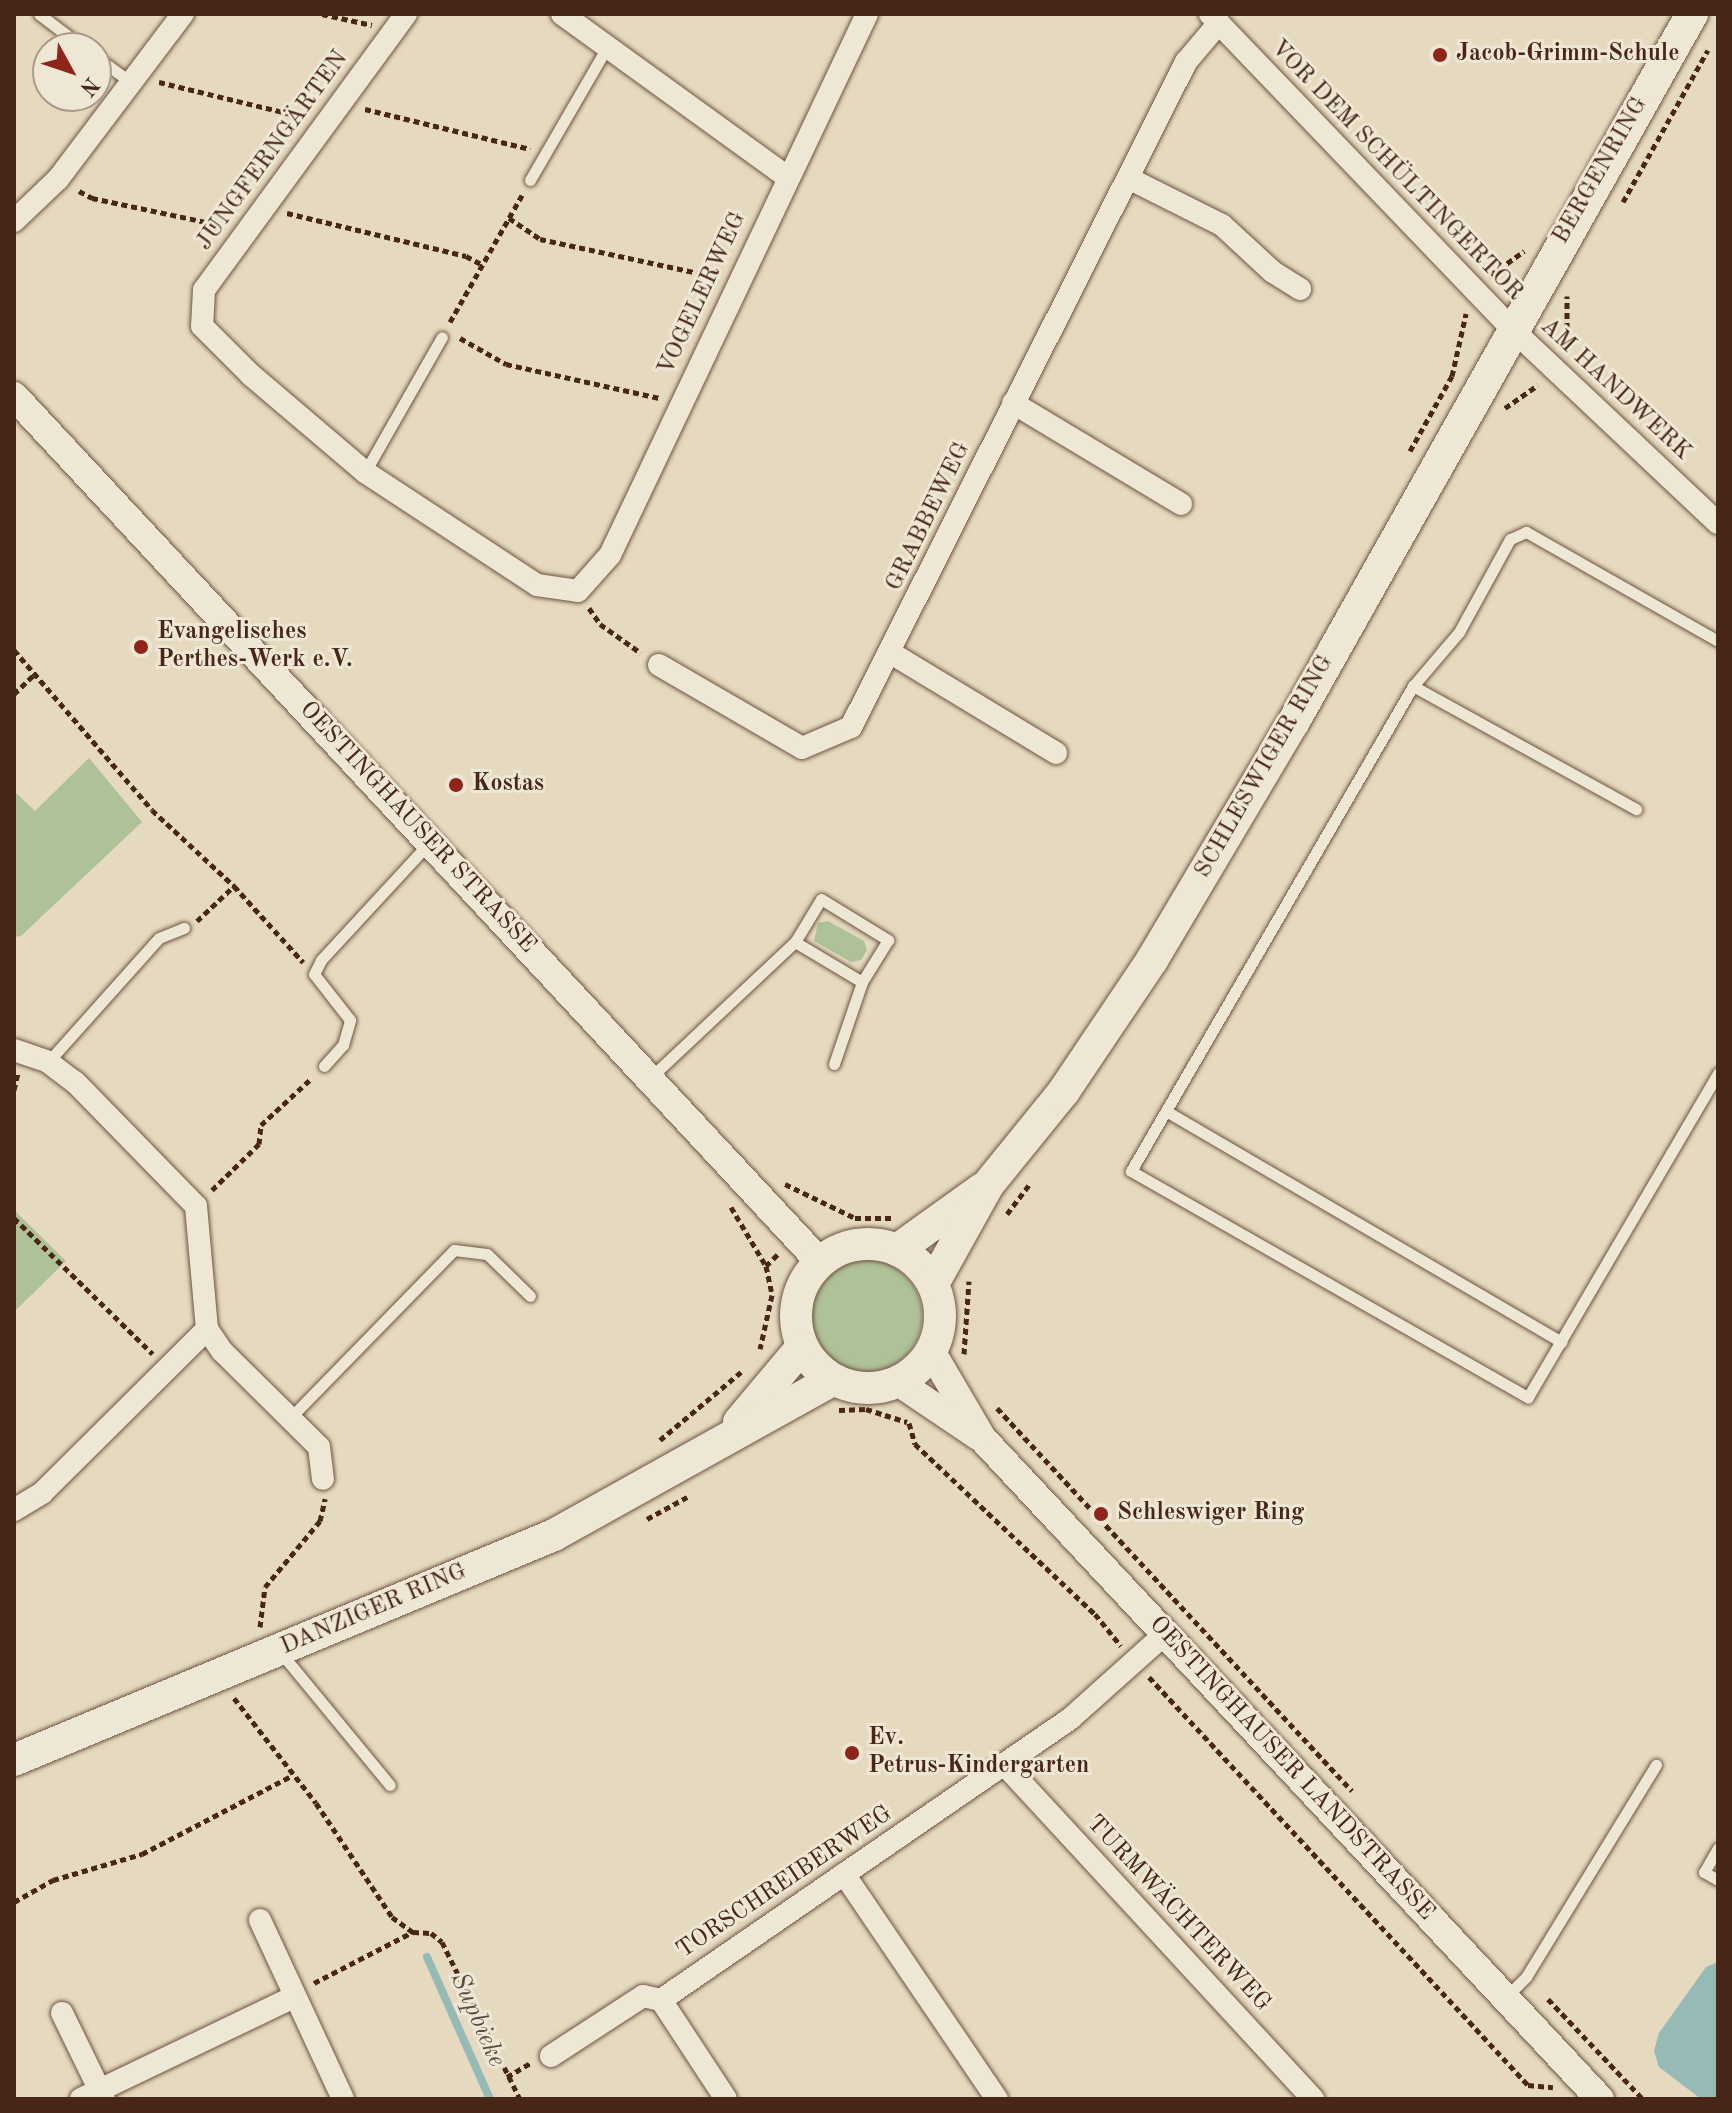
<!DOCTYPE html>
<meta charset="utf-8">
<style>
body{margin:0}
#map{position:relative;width:1732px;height:2113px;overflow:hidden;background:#e5dabf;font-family:"Old Standard TT",serif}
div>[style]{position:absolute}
.green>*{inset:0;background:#aec197}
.round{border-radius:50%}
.water>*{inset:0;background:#96bab6}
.stream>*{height:8px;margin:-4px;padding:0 4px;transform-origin:4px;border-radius:4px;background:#96bab6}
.path>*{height:5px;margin-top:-2.5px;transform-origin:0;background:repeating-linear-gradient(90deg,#482618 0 6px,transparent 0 10px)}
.roads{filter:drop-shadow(0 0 2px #6f5342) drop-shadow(0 0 2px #6f5342)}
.service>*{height:11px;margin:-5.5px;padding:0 5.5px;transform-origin:5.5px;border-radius:5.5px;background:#eee7d5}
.minor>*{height:22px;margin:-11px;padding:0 11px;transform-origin:11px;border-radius:11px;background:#eee7d5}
.tertiary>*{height:28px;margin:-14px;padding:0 14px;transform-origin:14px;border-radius:14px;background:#eee7d5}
.secondary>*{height:32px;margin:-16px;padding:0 16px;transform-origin:16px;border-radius:16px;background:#eee7d5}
.secondary>.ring{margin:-16px;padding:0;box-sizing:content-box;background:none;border:32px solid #eee7d5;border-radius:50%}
.dots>*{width:22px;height:22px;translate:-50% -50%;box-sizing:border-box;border:4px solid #eee7d5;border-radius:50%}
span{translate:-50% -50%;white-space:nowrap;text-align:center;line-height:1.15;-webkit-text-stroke:6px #eee7d5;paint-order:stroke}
.poi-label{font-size:24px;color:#482618;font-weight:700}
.left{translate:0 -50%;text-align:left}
.street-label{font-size:24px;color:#482618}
.water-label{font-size:26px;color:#5c4b40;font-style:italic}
.frame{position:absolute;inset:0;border:16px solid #482618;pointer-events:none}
.north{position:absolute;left:32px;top:32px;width:80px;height:80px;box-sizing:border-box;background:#eee7d5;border:2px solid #ac9a89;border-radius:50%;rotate:130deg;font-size:22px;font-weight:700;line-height:32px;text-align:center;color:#482618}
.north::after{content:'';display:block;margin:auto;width:28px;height:36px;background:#8f2418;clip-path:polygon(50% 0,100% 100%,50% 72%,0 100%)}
</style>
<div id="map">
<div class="green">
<i style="clip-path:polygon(89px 758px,142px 822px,21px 936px,14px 937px,14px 791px,35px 811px)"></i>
<i style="clip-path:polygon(828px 921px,864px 941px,867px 950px,861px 960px,851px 962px,814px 941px,818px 923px)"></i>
<i style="clip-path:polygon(14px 1210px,66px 1261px,14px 1312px)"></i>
<i class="round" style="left:810px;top:1260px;width:112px;height:112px"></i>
</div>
<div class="water">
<i style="clip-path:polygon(1718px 1962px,1718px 2099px,1701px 2099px,1659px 2067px,1654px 2051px,1659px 2033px,1706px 1967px)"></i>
</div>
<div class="stream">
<i style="left:427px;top:1957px;width:155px;rotate:66.1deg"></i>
</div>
<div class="path">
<i style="left:322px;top:14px;width:51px;rotate:12.4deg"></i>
<i style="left:159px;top:82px;width:149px;rotate:13.6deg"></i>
<i style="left:365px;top:109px;width:170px;rotate:13.6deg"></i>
<i style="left:79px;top:191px;width:15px;rotate:28deg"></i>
<i style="left:92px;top:198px;width:122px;rotate:11.9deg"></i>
<i style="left:211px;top:223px;width:13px;rotate:32deg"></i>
<i style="left:1623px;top:202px;width:174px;rotate:-60.8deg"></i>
<i style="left:287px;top:213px;width:184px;rotate:13.5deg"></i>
<i style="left:466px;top:256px;width:19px;rotate:28deg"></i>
<i style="left:509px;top:218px;width:37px;rotate:34deg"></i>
<i style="left:540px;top:239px;width:181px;rotate:12.1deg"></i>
<i style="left:1491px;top:275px;width:41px;rotate:-36deg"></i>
<i style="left:450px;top:322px;width:146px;rotate:-60.4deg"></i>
<i style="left:460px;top:338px;width:53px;rotate:29.5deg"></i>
<i style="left:506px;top:364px;width:157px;rotate:12.5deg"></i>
<i style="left:1559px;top:344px;width:18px;rotate:-63deg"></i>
<i style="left:1567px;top:328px;width:32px;rotate:-90deg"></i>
<i style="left:1505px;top:408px;width:40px;rotate:-34.9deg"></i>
<i style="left:1410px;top:451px;width:86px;rotate:-60.8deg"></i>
<i style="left:1452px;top:376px;width:64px;rotate:-77.3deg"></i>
<i style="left:589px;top:608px;width:19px;rotate:55deg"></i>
<i style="left:600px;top:624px;width:50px;rotate:35.3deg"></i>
<i style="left:14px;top:650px;width:211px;rotate:49.2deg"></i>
<i style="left:152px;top:810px;width:112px;rotate:42.8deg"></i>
<i style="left:234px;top:886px;width:103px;rotate:47.8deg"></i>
<i style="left:14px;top:694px;width:28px;rotate:-44deg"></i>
<i style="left:197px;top:921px;width:51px;rotate:-43.4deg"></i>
<i style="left:14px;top:1090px;width:17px;rotate:-77deg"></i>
<i style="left:785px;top:1184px;width:78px;rotate:25.9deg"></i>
<i style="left:855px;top:1218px;width:36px"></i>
<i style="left:212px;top:1190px;width:66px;rotate:-44.4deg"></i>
<i style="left:259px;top:1144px;width:19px;rotate:-84deg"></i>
<i style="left:261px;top:1125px;width:69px;rotate:-42.7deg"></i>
<i style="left:731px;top:1207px;width:69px;rotate:59.3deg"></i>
<i style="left:766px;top:1266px;width:30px;rotate:78deg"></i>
<i style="left:772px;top:1295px;width:55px;rotate:102.5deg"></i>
<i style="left:1007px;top:1214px;width:38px;rotate:-53deg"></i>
<i style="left:14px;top:1218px;width:194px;rotate:44.4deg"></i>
<i style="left:766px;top:1266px;width:18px;rotate:-45deg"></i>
<i style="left:964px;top:1354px;width:73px;rotate:-86.1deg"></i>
<i style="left:997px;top:1408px;width:522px;rotate:47.17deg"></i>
<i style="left:839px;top:1410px;width:27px;rotate:-2deg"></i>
<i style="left:866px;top:1409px;width:43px;rotate:17.6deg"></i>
<i style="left:909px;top:1423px;width:22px;rotate:74deg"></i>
<i style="left:915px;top:1444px;width:248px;rotate:43.4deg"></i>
<i style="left:1095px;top:1614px;width:41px;rotate:50.9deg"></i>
<i style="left:660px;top:1440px;width:106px;rotate:-40deg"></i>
<i style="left:647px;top:1519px;width:46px;rotate:-28.8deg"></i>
<i style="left:260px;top:1627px;width:40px;rotate:-82.9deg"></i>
<i style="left:265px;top:1587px;width:86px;rotate:-50.2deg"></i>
<i style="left:320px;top:1521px;width:23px;rotate:-77deg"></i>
<i style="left:1149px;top:1677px;width:557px;rotate:47.11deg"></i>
<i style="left:1528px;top:2085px;width:25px;rotate:5deg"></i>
<i style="left:234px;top:1698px;width:133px;rotate:52deg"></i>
<i style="left:316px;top:1803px;width:137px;rotate:56.3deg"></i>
<i style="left:392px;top:1917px;width:26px;rotate:36deg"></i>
<i style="left:413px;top:1932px;width:18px;rotate:3deg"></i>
<i style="left:431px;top:1933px;width:14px;rotate:39deg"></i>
<i style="left:442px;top:1942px;width:175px;rotate:63.6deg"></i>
<i style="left:14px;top:1902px;width:45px;rotate:-29.4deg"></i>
<i style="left:53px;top:1880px;width:93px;rotate:-16.3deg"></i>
<i style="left:142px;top:1854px;width:170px;rotate:-27.6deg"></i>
<i style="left:314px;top:1983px;width:111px;rotate:-27.3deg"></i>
<i style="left:1548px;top:1999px;width:138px;rotate:46.5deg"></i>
<i style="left:507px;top:2077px;width:27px;rotate:-31deg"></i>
</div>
<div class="roads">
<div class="service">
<i style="left:39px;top:14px;width:56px;rotate:37.1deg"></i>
<i style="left:96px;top:57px;width:44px;rotate:35.8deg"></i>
<i style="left:530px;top:180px;width:154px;rotate:-59.9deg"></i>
<i style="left:365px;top:472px;width:155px;rotate:-60.3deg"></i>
<i style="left:1718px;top:641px;width:221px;rotate:-150.4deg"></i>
<i style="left:1526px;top:532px;width:17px;rotate:156deg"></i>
<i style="left:1510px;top:539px;width:106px;rotate:118.7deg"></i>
<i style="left:1459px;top:632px;width:71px;rotate:130.4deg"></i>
<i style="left:1413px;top:686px;width:561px;rotate:120.18deg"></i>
<i style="left:1131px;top:1171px;width:457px;rotate:29.7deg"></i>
<i style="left:1528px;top:1397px;width:376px;rotate:-59.6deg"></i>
<i style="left:1413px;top:686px;width:255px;rotate:28.9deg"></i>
<i style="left:48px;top:1062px;width:166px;rotate:-48.2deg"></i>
<i style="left:159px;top:938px;width:27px;rotate:-22deg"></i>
<i style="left:834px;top:1064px;width:87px;rotate:-71.1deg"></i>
<i style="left:324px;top:1066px;width:28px;rotate:-48deg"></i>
<i style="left:343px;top:1045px;width:26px;rotate:-74deg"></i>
<i style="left:350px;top:1020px;width:58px;rotate:-128deg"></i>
<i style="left:314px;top:974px;width:16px;rotate:-63deg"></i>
<i style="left:321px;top:960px;width:159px;rotate:-47.3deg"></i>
<i style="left:650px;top:1078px;width:199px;rotate:-43.2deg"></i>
<i style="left:795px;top:942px;width:50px;rotate:-58.8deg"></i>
<i style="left:821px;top:899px;width:79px;rotate:31.5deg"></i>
<i style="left:888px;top:940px;width:49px;rotate:121.8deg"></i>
<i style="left:862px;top:982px;width:78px;rotate:-149.2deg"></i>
<i style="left:1166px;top:1111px;width:458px;rotate:30.3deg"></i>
<i style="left:290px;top:1418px;width:235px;rotate:-45.7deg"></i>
<i style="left:454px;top:1250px;width:33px;rotate:7deg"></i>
<i style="left:487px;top:1254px;width:60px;rotate:44.3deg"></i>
<i style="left:281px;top:1653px;width:171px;rotate:50.5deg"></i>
<i style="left:1718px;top:1848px;width:28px;rotate:120deg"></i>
<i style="left:1704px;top:1872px;width:16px;rotate:30deg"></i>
<i style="left:1507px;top:1996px;width:27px;rotate:-45deg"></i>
<i style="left:1526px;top:1977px;width:249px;rotate:-58.5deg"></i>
</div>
<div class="minor">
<i style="left:406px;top:14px;width:342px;rotate:126.2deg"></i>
<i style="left:204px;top:290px;width:36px;rotate:93deg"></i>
<i style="left:202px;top:326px;width:69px;rotate:45deg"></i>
<i style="left:251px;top:375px;width:150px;rotate:40.4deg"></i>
<i style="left:365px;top:472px;width:206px;rotate:33.3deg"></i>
<i style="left:537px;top:585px;width:41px;rotate:8.3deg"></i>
<i style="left:578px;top:591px;width:48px;rotate:-48.4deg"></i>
<i style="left:610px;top:555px;width:599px;rotate:-64.59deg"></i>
<i style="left:562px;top:14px;width:278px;rotate:35.9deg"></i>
<i style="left:1210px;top:14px;width:436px;rotate:46.2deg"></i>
<i style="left:1512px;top:329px;width:283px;rotate:43.3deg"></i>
<i style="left:1128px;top:178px;width:105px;rotate:26.6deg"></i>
<i style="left:1222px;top:225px;width:69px;rotate:42.7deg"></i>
<i style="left:1273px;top:272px;width:32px;rotate:32deg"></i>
<i style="left:14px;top:221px;width:61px;rotate:-43.7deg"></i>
<i style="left:58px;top:179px;width:207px;rotate:-52.9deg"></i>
<i style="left:1013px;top:403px;width:196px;rotate:31deg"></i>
<i style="left:891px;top:653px;width:193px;rotate:31.2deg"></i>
<i style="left:659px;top:665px;width:165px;rotate:30.1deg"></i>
<i style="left:802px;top:748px;width:53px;rotate:-23.2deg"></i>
<i style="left:851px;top:727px;width:745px;rotate:-63.26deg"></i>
<i style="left:1186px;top:62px;width:51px;rotate:-49.8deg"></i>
<i style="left:14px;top:1050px;width:36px;rotate:19deg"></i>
<i style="left:48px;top:1062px;width:34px;rotate:37deg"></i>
<i style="left:75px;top:1082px;width:173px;rotate:45.7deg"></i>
<i style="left:196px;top:1206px;width:123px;rotate:84.9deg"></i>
<i style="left:207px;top:1329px;width:27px;rotate:56deg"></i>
<i style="left:222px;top:1351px;width:136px;rotate:44.7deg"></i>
<i style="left:319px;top:1447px;width:32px;rotate:83deg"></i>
<i style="left:14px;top:1510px;width:33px;rotate:-31deg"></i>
<i style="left:42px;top:1493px;width:233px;rotate:-44.8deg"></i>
<i style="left:1004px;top:1764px;width:456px;rotate:47.3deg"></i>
<i style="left:844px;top:1874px;width:272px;rotate:55.8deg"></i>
<i style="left:260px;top:1920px;width:197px;rotate:65.1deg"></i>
<i style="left:661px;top:2000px;width:118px;rotate:56.7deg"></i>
<i style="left:62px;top:2013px;width:96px;rotate:64deg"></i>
<i style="left:551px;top:2056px;width:110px;rotate:-33.1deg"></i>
<i style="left:643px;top:1996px;width:18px;rotate:13deg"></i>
<i style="left:661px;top:2000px;width:498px;rotate:-34.5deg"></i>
<i style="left:1071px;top:1718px;width:127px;rotate:-41.8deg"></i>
<i style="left:81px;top:2099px;width:236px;rotate:-25.6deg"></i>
</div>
<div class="tertiary">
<i style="left:14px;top:396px;width:1183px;rotate:47.06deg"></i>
<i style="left:931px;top:1351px;width:101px;rotate:59.6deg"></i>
<i style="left:982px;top:1438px;width:905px;rotate:46.93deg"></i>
<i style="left:898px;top:1382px;width:97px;rotate:34deg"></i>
</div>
<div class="secondary">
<i class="ring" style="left:796px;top:1244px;width:112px;height:112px"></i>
<i style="left:897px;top:1250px;width:105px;rotate:-35.7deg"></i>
<i style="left:933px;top:1284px;width:113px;rotate:-60.9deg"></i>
<i style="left:988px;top:1185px;width:121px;rotate:-51deg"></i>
<i style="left:1064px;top:1091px;width:158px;rotate:-56.1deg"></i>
<i style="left:1152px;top:960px;width:276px;rotate:-59.3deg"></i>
<i style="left:1293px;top:723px;width:814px;rotate:-60.63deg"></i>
<i style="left:739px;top:1422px;width:98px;rotate:-50deg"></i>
<i style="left:14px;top:1760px;width:585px;rotate:-22.62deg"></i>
<i style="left:554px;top:1535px;width:318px;rotate:-29.1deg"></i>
</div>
</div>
<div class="dots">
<i style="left:1440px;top:55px;background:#8f2418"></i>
<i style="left:141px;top:647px;background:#8f2418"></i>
<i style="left:456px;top:785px;background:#8f2418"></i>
<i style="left:1101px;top:1514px;background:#8f2418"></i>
<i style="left:852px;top:1753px;background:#8f2418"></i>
</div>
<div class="poi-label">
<span class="left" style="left:1456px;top:55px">Jacob-Grimm-Schule</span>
<span class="left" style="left:157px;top:647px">Evangelisches<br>Perthes-Werk e.V.</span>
<span class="left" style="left:472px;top:785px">Kostas</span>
<span class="left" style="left:1117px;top:1514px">Schleswiger Ring</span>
<span class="left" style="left:868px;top:1753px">Ev.<br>Petrus-Kindergarten</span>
</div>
<div class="street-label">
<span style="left:273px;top:151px;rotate:-54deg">JUNGFERNGÄRTEN</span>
<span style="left:1396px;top:171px;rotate:46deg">VOR DEM SCHÜLTINGERTOR</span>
<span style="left:1601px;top:171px;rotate:-60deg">BERGENRING</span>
<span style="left:703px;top:294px;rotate:-65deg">VOGELERWEG</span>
<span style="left:1615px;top:390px;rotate:43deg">AM HANDWERK</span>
<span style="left:929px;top:517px;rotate:-64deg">GRABBEWEG</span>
<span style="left:1265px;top:767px;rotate:-60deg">SCHLESWIGER RING</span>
<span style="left:417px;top:828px;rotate:47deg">OESTINGHAUSER STRASSE</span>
<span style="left:374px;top:1610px;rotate:-23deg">DANZIGER RING</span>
<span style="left:1291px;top:1769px;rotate:47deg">OESTINGHAUSER LANDSTRASSE</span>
<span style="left:785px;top:1883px;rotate:-34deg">TORSCHREIBERWEG</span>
<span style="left:1178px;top:1914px;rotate:47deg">TURMWÄCHTERWEG</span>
</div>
<div class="water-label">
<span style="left:477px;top:2020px;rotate:66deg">Supbieke</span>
</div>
<div class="frame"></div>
<div class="north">N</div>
</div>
